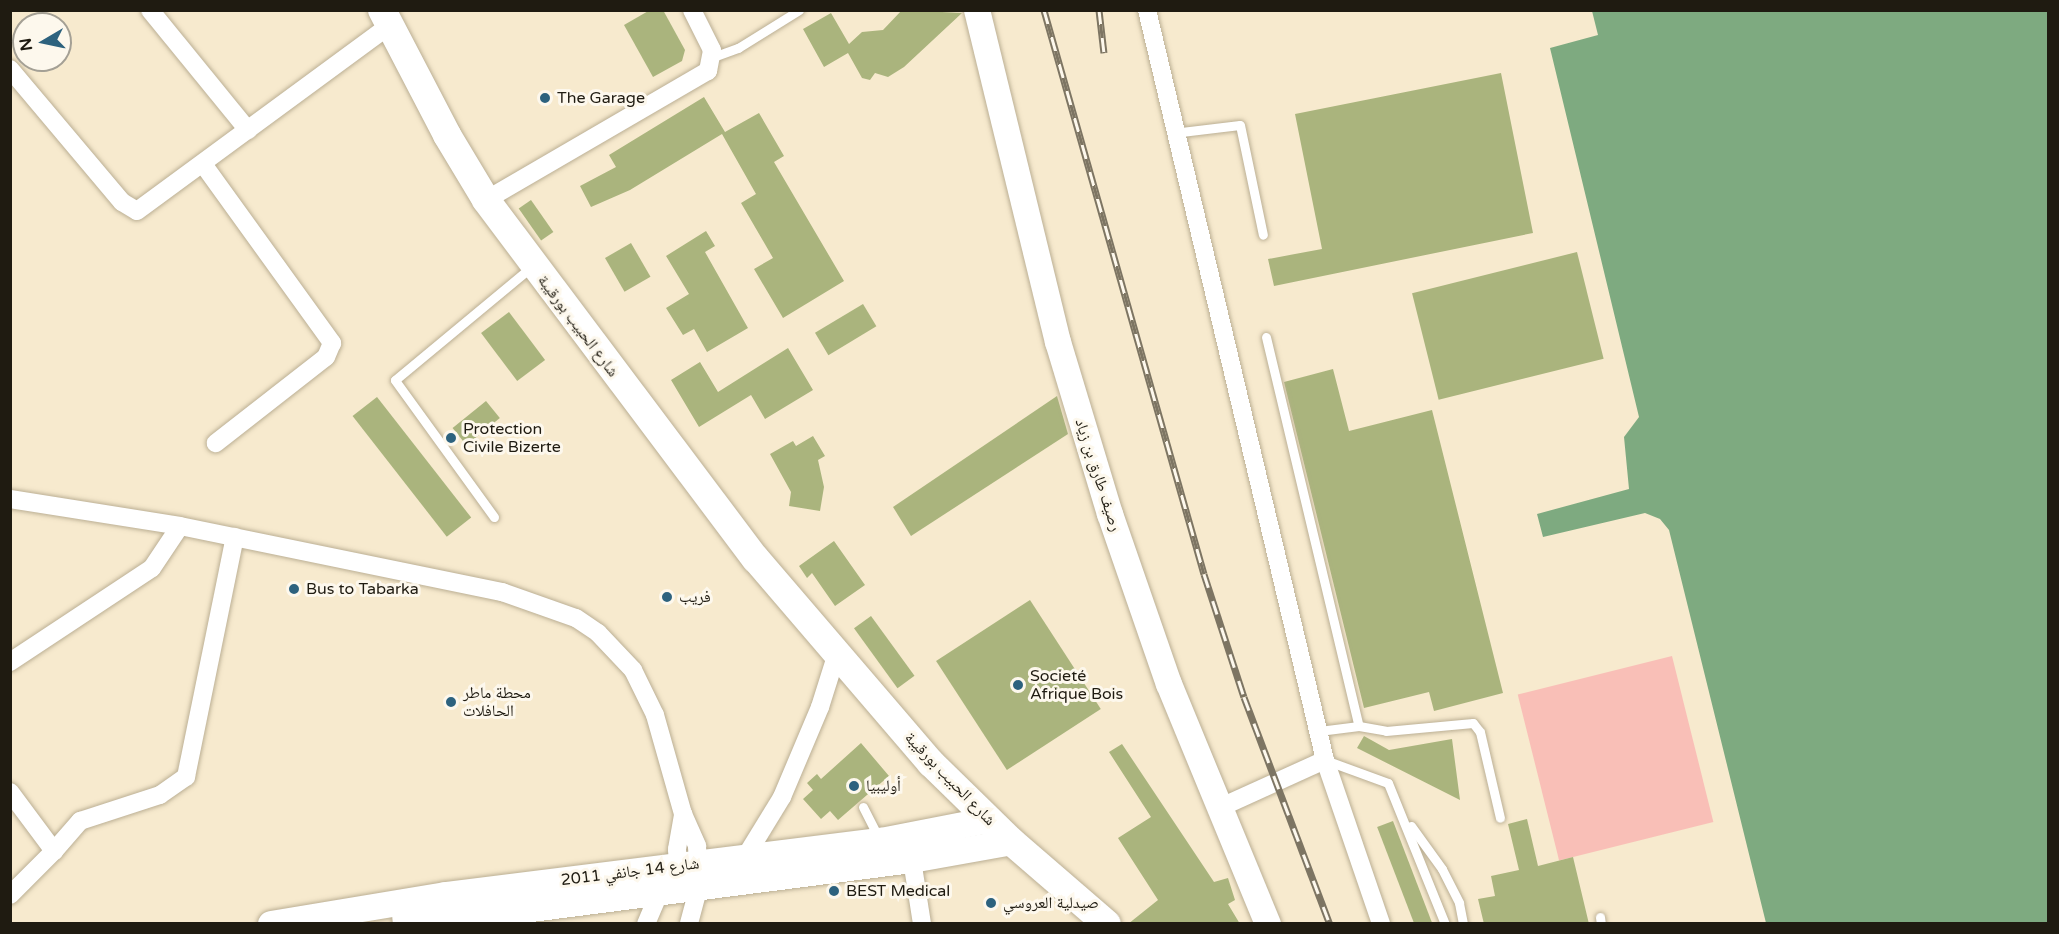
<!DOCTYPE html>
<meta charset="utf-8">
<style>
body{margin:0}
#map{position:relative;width:2059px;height:934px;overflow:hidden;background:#f7eace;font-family:"Varela Round","Noto Naskh Arabic",sans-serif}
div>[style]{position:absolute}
.green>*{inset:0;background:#f9bfb7;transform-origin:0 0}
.water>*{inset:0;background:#7eaa80}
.building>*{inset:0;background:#aab47d;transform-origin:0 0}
.roads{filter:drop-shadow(0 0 2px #bbaf94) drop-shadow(0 0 2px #bbaf94)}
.service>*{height:9px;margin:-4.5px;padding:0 4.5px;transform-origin:4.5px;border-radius:4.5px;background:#fff}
.minor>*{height:18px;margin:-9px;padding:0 9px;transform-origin:9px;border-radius:9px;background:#fff}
.secondary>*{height:26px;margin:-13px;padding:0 13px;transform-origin:13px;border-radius:13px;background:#fff}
.primary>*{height:28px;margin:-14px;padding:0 14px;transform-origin:14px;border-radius:14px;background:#fff}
.rail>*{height:7px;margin-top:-3.5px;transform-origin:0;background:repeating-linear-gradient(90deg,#fdf8ed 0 14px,#7d7563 0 28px);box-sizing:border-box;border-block:2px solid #7d7563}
.dots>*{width:16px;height:16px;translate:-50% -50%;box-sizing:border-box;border:3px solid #fdf8ed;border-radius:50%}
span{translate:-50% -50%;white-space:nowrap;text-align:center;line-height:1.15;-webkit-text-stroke:6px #fdf8ed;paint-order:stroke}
.poi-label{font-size:16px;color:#1f1b11}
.left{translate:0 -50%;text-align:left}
.street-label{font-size:16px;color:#1f1b11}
.frame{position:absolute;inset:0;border:12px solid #1f1b11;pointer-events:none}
.north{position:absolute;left:12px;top:12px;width:60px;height:60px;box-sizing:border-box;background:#fdf8ed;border:2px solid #a4a095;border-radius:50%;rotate:261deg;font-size:16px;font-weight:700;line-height:24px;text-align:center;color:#1f1b11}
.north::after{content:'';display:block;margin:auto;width:21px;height:27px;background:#2d627e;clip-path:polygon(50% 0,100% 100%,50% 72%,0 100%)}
</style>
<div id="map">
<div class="green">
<i style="left:1672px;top:656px;width:171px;height:159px;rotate:76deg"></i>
</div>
<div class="water">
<i style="clip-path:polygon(1592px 11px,2048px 11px,2048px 923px,1766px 923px,1669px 530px,1660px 519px,1645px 513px,1543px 537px,1537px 514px,1629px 489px,1624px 437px,1639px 417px,1550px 48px,1598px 35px)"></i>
</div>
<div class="building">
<i style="clip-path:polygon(650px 10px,663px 10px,685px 50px,682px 61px,653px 77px,624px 25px)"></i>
<i style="clip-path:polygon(902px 10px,962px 13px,904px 67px,888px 77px,875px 73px,870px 80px,862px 78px,848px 53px,824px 67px,803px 29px,831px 13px,849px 44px,862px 32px,883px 30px)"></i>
<i style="clip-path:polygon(1501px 73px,1533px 233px,1274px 286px,1268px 259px,1322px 249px,1295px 114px)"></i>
<i style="clip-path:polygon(704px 97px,725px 132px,759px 113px,784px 156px,774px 162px,844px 281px,783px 318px,754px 269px,773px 258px,741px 203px,756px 194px,722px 134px,630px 190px,591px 207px,580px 186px,616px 167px,609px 155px)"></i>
<i style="left:531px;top:200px;width:39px;height:15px;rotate:55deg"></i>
<i style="clip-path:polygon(706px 231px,715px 246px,705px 252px,748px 328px,707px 352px,694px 329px,683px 335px,666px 308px,689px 294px,666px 256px)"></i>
<i style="left:631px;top:243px;width:39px;height:30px;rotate:60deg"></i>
<i style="left:1577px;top:252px;width:110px;height:170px;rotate:76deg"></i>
<i style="left:863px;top:304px;width:26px;height:56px;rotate:59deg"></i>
<i style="left:509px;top:312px;width:60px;height:35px;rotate:53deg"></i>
<i style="clip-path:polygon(788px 348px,813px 390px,765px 419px,751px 395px,699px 427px,671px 380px,700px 362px,718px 392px)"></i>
<i style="clip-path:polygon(1333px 369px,1349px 431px,1432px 410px,1503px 693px,1434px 711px,1429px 692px,1364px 708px,1284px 382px)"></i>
<i style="clip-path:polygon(1057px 396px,1068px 434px,911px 536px,893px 507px)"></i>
<i style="left:377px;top:397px;width:153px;height:31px;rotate:52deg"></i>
<i style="left:486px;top:401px;width:22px;height:43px;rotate:51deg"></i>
<i style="clip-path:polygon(813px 436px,825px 456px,818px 460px,824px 487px,820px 511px,789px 506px,791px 492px,770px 454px,793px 441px,796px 446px)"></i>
<i style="clip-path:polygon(834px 541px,865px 585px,835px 606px,812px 573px,807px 578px,799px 566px)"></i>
<i style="left:1030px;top:600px;width:130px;height:112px;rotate:57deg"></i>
<i style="left:871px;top:616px;width:74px;height:21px;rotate:54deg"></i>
<i style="clip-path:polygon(1364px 736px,1389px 750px,1452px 739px,1460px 800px,1357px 748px)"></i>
<i style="clip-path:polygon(861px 743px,889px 776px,838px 820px,830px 811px,821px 819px,803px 799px,813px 790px,807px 783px,817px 774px,821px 779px)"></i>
<i style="clip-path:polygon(1122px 744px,1214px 882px,1228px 878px,1235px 900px,1228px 904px,1240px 924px,1128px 924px,1158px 900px,1118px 838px,1151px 817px,1109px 752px)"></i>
<i style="clip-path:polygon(1527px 819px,1538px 866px,1573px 857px,1589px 924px,1484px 924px,1478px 899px,1495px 896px,1491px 876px,1519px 870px,1508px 824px)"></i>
<i style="left:1393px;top:821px;width:110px;height:17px;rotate:69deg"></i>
</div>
<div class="roads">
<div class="service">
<i style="left:713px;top:57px;width:27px;rotate:-20deg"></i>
<i style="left:738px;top:48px;width:72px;rotate:-31.9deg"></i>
<i style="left:1173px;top:133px;width:67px;rotate:-6.8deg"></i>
<i style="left:1240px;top:125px;width:112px;rotate:78.2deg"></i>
<i style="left:1266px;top:337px;width:400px;rotate:76.6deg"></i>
<i style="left:494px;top:517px;width:169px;rotate:-125.9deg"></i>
<i style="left:395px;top:380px;width:177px;rotate:-39.7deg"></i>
<i style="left:1319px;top:731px;width:40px;rotate:-7.1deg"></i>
<i style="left:1359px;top:726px;width:27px;rotate:10deg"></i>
<i style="left:1386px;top:731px;width:87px;rotate:-5.3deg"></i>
<i style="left:1473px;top:723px;width:11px;rotate:52deg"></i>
<i style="left:1480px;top:732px;width:88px;rotate:76.9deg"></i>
<i style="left:1325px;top:760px;width:67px;rotate:20.1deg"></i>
<i style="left:1388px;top:783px;width:152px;rotate:68deg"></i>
<i style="left:863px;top:807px;width:37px;rotate:63deg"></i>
<i style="left:1411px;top:826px;width:53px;rotate:54.2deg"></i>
<i style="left:1442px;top:869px;width:38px;rotate:63deg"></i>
<i style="left:1459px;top:903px;width:21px;rotate:79deg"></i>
<i style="left:1600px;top:917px;width:7px;rotate:82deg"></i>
</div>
<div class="minor">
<i style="left:150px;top:10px;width:155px;rotate:50.8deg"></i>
<i style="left:1147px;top:10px;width:771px;rotate:76.65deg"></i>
<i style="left:1325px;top:760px;width:173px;rotate:71.1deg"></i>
<i style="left:10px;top:69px;width:174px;rotate:49.9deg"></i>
<i style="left:122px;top:202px;width:17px;rotate:31deg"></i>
<i style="left:137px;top:211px;width:314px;rotate:-36.3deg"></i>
<i style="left:203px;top:164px;width:221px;rotate:54.2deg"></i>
<i style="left:332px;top:343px;width:15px;rotate:113deg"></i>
<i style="left:326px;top:357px;width:140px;rotate:142deg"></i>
<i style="left:486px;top:200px;width:257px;rotate:-30.2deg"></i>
<i style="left:708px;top:71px;width:21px;rotate:-79deg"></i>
<i style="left:712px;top:50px;width:45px;rotate:-116.6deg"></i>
<i style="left:10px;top:499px;width:172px;rotate:9deg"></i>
<i style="left:180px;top:526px;width:329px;rotate:11.6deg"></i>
<i style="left:502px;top:592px;width:78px;rotate:19.4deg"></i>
<i style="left:576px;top:618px;width:27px;rotate:34deg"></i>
<i style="left:598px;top:633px;width:51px;rotate:46.6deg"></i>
<i style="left:633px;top:670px;width:50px;rotate:63.9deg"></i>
<i style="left:655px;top:715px;width:103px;rotate:74.2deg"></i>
<i style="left:683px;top:814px;width:35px;rotate:66deg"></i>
<i style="left:697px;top:846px;width:40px;rotate:87.1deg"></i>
<i style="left:699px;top:886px;width:39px;rotate:105deg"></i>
<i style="left:10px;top:662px;width:170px;rotate:-33.5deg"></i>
<i style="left:152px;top:568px;width:50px;rotate:-56.3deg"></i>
<i style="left:10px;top:792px;width:74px;rotate:53.3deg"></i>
<i style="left:54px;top:851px;width:62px;rotate:135deg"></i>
<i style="left:1219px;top:808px;width:116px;rotate:-24.4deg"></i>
<i style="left:54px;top:851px;width:40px;rotate:-49deg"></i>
<i style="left:80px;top:821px;width:84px;rotate:-18deg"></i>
<i style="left:160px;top:795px;width:32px;rotate:-35deg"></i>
<i style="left:186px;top:777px;width:245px;rotate:-78.5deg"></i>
<i style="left:912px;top:860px;width:65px;rotate:81.1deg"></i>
<i style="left:741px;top:864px;width:79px;rotate:-58.5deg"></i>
<i style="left:782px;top:797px;width:98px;rotate:-67.1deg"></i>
<i style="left:820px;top:707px;width:60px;rotate:-72.5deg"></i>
<i style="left:679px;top:878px;width:29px;rotate:-94deg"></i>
<i style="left:677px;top:849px;width:36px;rotate:-80deg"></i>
<i style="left:400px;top:902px;width:22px;rotate:85deg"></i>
<i style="left:646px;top:924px;width:36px;rotate:-67deg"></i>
</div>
<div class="secondary">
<i style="left:977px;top:10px;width:342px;rotate:76.3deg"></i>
<i style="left:1058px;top:342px;width:180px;rotate:73.2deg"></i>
<i style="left:1110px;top:514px;width:180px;rotate:70.9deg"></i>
<i style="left:1169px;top:684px;width:260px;rotate:67.6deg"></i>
<i style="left:271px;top:924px;width:177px;rotate:-9.4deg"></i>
<i style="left:446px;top:895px;width:438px;rotate:-7.1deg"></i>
<i style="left:881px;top:841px;width:110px;rotate:-11deg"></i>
<i style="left:415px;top:924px;width:501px;rotate:-7.34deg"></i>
<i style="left:912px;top:860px;width:102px;rotate:-10.2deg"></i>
</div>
<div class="primary">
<i style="left:382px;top:10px;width:141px;rotate:62.5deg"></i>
<i style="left:447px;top:135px;width:76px;rotate:59deg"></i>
<i style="left:486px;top:200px;width:449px;rotate:53.1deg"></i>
<i style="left:756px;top:559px;width:269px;rotate:49.4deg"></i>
<i style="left:931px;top:763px;width:113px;rotate:44.3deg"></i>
<i style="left:1012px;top:842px;width:125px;rotate:40.8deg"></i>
</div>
</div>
<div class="rail">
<i style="left:1044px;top:10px;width:586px;rotate:74.16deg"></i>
<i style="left:1204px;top:574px;width:129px;rotate:72deg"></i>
<i style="left:1244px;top:697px;width:243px;rotate:69.3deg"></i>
<i style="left:1099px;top:10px;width:43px;rotate:83.4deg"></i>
</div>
<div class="dots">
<i style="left:545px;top:98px;background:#2d627e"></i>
<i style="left:451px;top:438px;background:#2d627e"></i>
<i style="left:294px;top:589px;background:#2d627e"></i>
<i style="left:667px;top:597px;background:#2d627e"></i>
<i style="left:1018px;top:685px;background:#2d627e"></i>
<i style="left:451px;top:702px;background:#2d627e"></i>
<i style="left:854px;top:786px;background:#2d627e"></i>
<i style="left:834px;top:891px;background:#2d627e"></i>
<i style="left:991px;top:903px;background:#2d627e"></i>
</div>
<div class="poi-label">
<span class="left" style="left:557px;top:98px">The Garage</span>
<span class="left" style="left:463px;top:438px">Protection<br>Civile Bizerte</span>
<span class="left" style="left:306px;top:589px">Bus to Tabarka</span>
<span class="left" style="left:679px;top:597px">فريب</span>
<span class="left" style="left:1030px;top:685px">Societé<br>Afrique Bois</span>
<span class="left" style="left:463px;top:702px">محطة ماطر<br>الحافلات</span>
<span class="left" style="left:866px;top:786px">أوليبيا</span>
<span class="left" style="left:846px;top:891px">BEST Medical</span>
<span class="left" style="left:1003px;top:903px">صيدلية العروسي</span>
</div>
<div class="street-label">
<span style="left:578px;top:326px;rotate:53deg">شارع الحبيب بورقيبة</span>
<span style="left:1098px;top:475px;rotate:72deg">رصيف طارق بن زياد</span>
<span style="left:950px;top:779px;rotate:46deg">شارع الحبيب بورقيبة</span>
<span style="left:630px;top:872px;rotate:-7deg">شارع 14 جانفي 2011</span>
</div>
<div class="frame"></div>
<div class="north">N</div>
</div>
